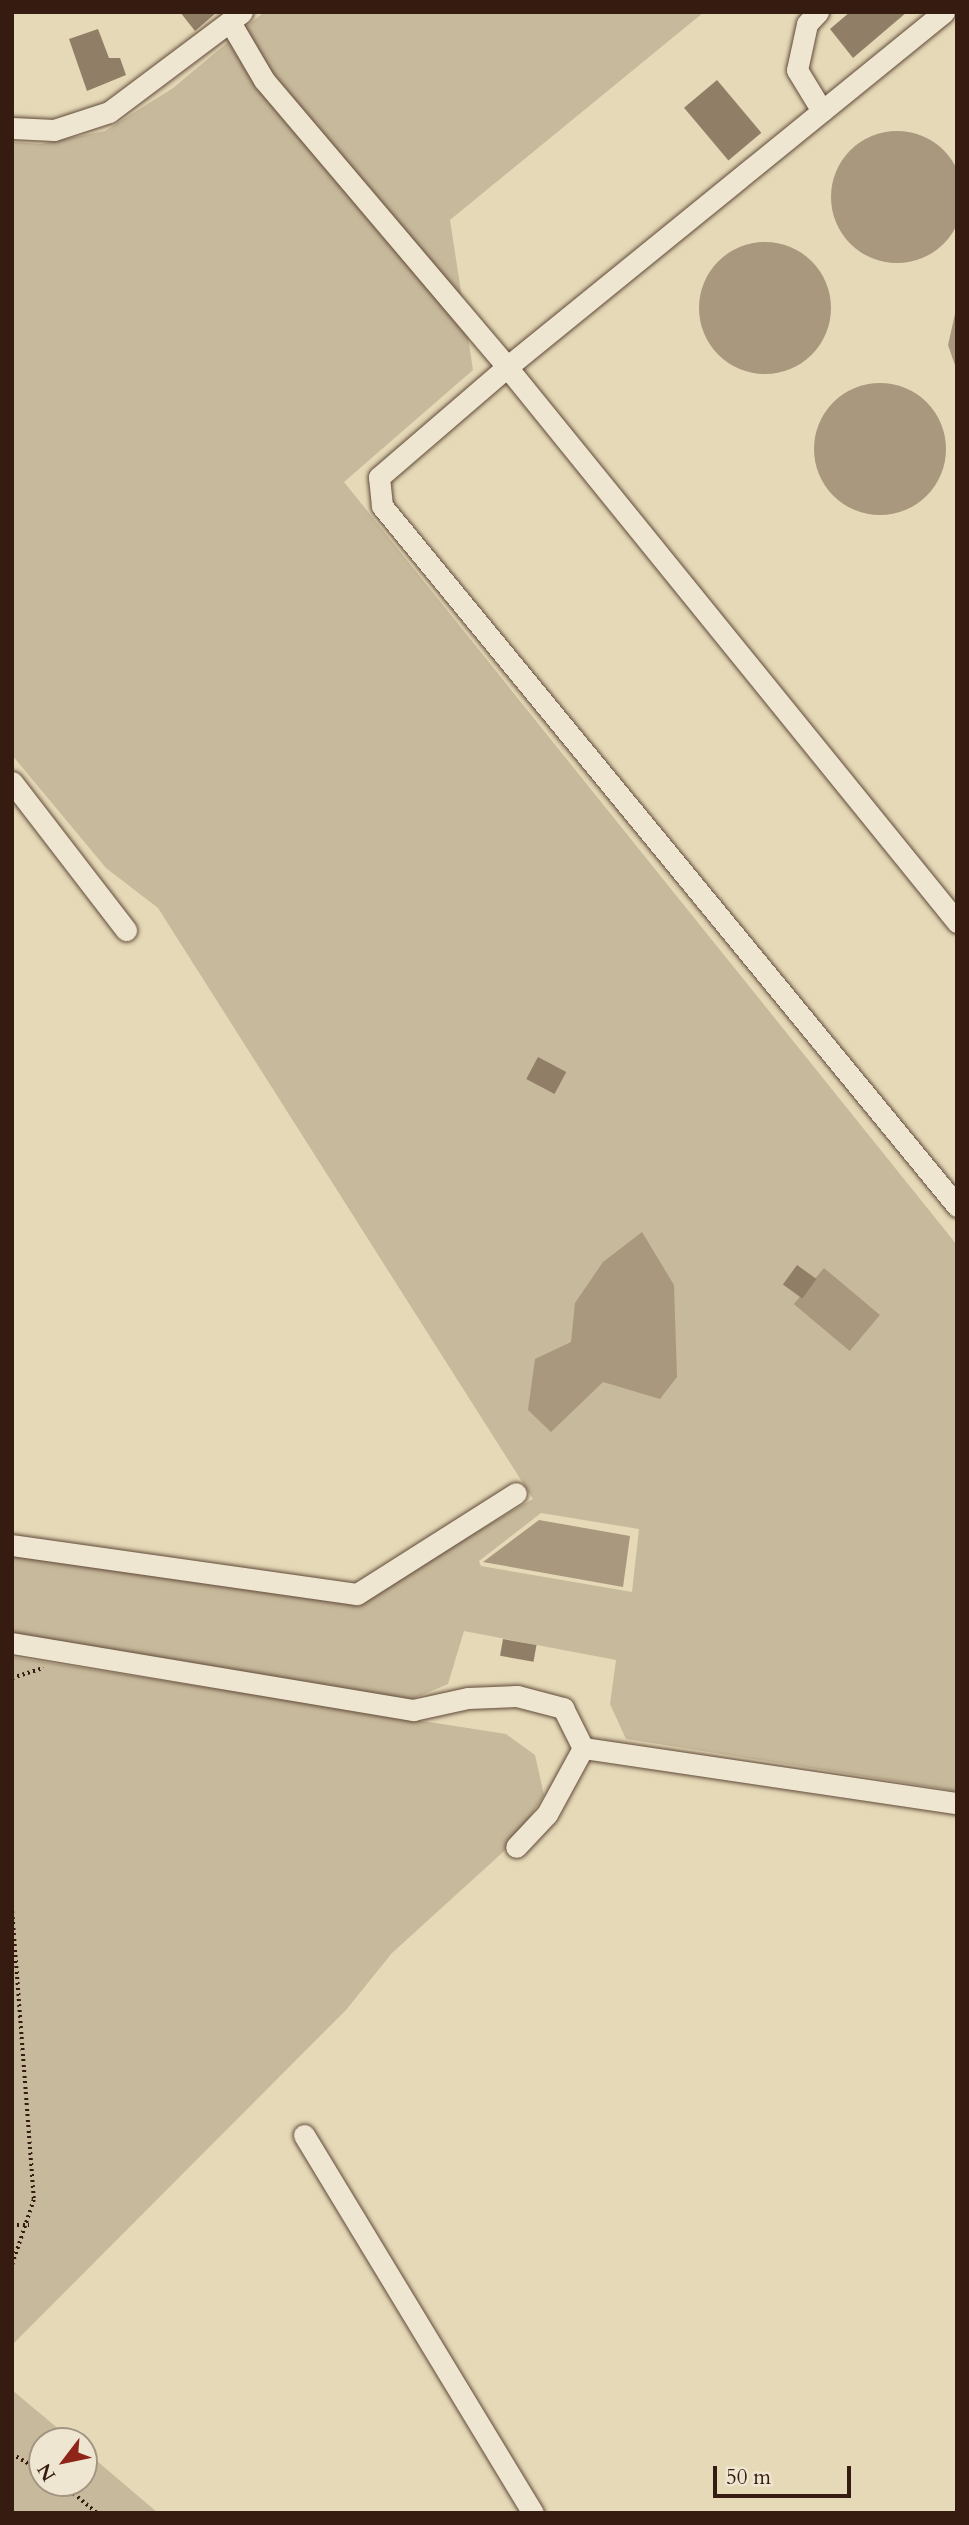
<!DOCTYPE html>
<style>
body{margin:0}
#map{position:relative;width:969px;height:2525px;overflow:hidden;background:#e5d9b7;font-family:Cardo,serif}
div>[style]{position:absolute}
.green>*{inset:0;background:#c7b99b}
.water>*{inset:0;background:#a9987e;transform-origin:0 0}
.round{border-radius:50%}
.building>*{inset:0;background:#917e67;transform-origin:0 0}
.path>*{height:3.5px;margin-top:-1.75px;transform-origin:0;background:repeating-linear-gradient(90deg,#351b10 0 2px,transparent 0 5.5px)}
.roads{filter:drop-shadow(0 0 2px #614a3a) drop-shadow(0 0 2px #614a3a)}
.minor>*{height:21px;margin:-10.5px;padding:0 10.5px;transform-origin:10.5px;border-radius:10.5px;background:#eee6d0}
span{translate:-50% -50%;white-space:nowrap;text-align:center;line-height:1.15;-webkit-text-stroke:6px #eee6d0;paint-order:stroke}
.frame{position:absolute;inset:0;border:14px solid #351b10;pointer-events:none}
.north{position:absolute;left:28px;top:2427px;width:70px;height:70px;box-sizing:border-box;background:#eee6d0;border:2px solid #a49583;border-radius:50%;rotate:238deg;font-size:19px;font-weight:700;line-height:28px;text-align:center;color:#351b10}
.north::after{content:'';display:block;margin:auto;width:24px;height:32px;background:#8f2418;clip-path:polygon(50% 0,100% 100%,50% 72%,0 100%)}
.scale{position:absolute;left:713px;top:2466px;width:138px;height:32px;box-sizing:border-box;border:4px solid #351b10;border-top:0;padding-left:9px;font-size:21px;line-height:24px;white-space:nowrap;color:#351b10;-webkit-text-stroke:5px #eee6d0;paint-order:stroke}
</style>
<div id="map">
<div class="green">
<i style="clip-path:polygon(evenodd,264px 12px,704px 12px,450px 220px,473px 370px,344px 482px,957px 1245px,957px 1791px,626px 1739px,610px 1704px,616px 1660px,464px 1631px,448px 1684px,410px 1700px,12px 1637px,12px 1554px,356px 1602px,533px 1499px,158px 908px,106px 868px,12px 755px,12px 142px,41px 144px,105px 131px,173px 88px,264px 12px,541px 1513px,639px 1529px,632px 1592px,481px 1566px,479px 1561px,541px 1513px)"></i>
<i style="clip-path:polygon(12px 1657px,506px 1734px,535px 1755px,544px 1795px,513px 1843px,392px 1953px,346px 2010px,12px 2345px)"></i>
<i style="clip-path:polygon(12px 2390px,73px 2441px,42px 2441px,42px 2483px,84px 2483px,84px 2450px,158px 2513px,12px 2513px)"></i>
</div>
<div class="water">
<i class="round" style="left:831px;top:131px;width:132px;height:132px"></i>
<i class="round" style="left:699px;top:242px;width:132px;height:132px"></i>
<i style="clip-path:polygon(957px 305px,957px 371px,948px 345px)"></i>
<i class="round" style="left:814px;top:383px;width:132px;height:132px"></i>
<i style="clip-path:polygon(642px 1232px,674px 1285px,677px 1377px,660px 1399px,603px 1382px,551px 1432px,528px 1410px,535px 1359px,571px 1342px,575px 1303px,603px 1262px)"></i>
<i style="left:824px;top:1268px;width:73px;height:47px;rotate:40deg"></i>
<i style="clip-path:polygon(539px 1520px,630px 1536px,623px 1587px,483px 1562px)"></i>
</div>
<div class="building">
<i style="clip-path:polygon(180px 12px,217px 12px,195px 31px)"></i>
<i style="clip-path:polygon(850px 12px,907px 12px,853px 58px,830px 29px)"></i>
<i style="clip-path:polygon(98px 29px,109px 58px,120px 58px,126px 75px,87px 91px,69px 39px)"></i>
<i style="left:717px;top:80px;width:69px;height:43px;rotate:50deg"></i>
<i style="left:538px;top:1057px;width:32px;height:25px;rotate:28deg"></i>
<i style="left:797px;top:1265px;width:24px;height:24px;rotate:36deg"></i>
<i style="left:503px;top:1639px;width:34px;height:17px;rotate:10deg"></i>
</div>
<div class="path">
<i style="left:12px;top:1678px;width:33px;rotate:-18deg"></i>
<i style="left:12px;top:1906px;width:295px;rotate:85.7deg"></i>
<i style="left:34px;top:2200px;width:70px;rotate:108.4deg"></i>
<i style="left:12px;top:2225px;width:17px"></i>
<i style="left:12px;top:2454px;width:34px;rotate:30deg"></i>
<i style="left:61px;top:2483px;width:47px;rotate:39.8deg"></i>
</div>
<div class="roads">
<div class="minor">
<i style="left:818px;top:12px;width:16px;rotate:133deg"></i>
<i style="left:807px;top:24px;width:47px;rotate:102.3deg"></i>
<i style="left:797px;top:70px;width:48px;rotate:58.6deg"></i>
<i style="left:944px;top:12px;width:563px;rotate:140.91deg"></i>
<i style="left:507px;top:367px;width:715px;rotate:50.96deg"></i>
<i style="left:230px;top:22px;width:67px;rotate:59.6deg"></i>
<i style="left:264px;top:80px;width:376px;rotate:49.7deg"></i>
<i style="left:507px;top:367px;width:169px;rotate:139.3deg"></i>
<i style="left:379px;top:477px;width:29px;rotate:84deg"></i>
<i style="left:382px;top:506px;width:906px;rotate:50.6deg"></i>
<i style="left:12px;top:128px;width:42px;rotate:2.7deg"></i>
<i style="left:54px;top:130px;width:58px;rotate:-18.1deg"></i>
<i style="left:109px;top:112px;width:166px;rotate:-36.9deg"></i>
<i style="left:12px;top:782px;width:187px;rotate:52.4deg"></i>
<i style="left:12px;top:1545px;width:348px;rotate:8.1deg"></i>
<i style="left:357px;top:1594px;width:188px;rotate:-32.4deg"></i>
<i style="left:12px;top:1643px;width:407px;rotate:9.5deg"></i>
<i style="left:413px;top:1710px;width:56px;rotate:-12.3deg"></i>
<i style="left:468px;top:1698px;width:49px;rotate:-2.3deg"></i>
<i style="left:517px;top:1696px;width:48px;rotate:14.6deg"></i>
<i style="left:563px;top:1708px;width:45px;rotate:63.4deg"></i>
<i style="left:583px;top:1748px;width:75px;rotate:118.6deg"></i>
<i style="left:547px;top:1814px;width:45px;rotate:133.2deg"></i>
<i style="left:583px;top:1748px;width:378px;rotate:8.4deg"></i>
<i style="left:304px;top:2135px;width:442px;rotate:58.8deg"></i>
</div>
</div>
<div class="frame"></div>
<div class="north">N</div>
<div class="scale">50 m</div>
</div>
